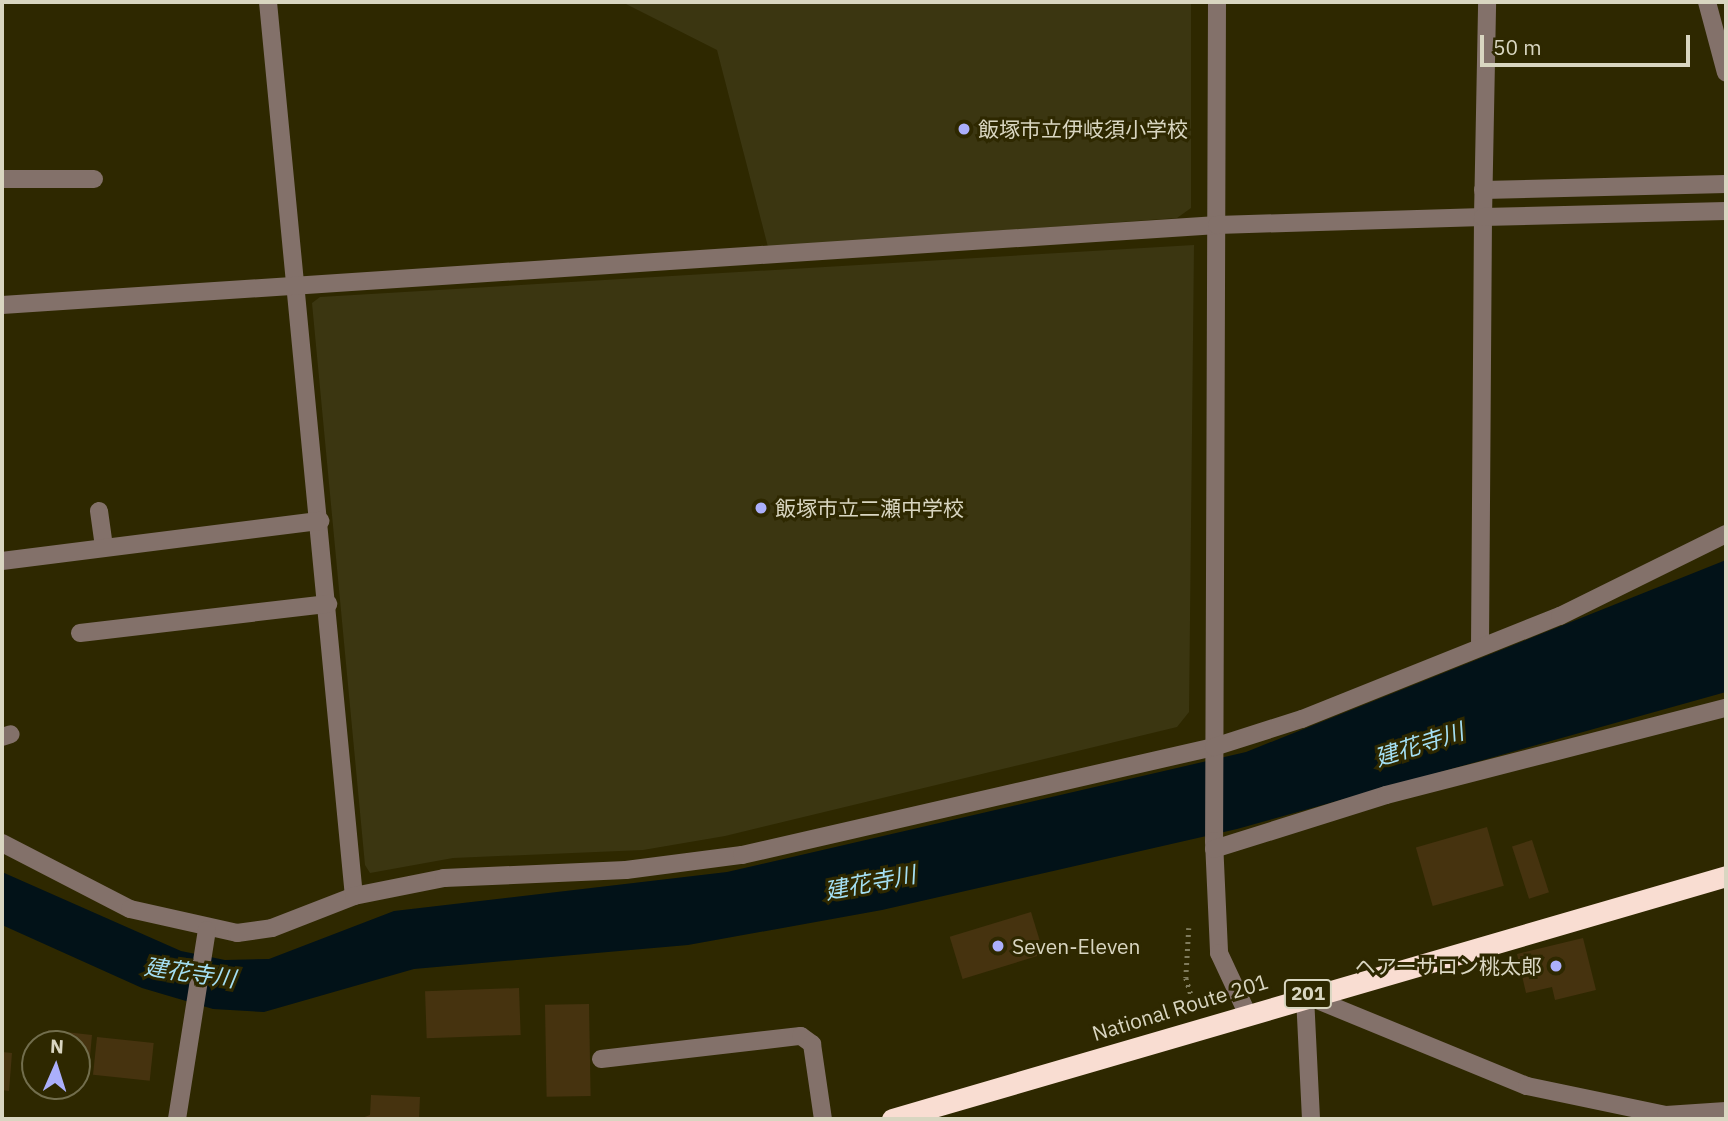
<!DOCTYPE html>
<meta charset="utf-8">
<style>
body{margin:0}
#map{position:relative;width:1728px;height:1121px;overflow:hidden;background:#2e2800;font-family:"IBM Plex Sans","Noto Sans JP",sans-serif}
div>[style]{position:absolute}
.built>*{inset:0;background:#3b3611}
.water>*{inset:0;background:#021218}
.building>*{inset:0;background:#46330f;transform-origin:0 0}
.path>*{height:4.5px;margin-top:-2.25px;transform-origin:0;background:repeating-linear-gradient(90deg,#807c5d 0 2px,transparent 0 7px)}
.minor>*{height:18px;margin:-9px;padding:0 9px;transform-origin:9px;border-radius:9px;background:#83716a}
.highway>*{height:21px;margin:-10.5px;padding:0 10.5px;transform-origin:10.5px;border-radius:10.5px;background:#f9ddd2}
.dots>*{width:19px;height:19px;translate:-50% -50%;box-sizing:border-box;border:4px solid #2e2800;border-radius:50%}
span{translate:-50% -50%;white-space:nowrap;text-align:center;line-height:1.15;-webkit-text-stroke:6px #2e2800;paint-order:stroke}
.shield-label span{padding:2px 5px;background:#2e2800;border:2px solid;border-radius:5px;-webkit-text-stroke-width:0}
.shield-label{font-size:19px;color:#d9d6c1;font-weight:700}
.poi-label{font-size:21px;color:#d9d6c1}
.left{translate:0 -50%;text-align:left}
.right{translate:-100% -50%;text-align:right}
.street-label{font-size:21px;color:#d9d6c1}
.water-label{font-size:23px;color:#a4dff3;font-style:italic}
.frame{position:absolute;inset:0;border:4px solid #d9d6c1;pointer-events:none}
.north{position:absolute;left:21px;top:1030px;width:70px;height:70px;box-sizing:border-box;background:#2e2800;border:2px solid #726e4d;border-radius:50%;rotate:3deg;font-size:19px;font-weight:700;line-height:28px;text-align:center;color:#d9d6c1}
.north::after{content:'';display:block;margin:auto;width:24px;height:32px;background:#abaffb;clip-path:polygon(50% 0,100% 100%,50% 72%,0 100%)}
.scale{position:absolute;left:1480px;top:35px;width:210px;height:32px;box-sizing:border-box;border:4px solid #d9d6c1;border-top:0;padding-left:9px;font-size:21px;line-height:24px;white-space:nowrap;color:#d9d6c1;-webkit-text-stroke:5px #2e2800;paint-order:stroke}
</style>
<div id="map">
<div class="built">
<i style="clip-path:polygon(622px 2px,1191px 2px,1191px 208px,1177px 218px,768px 247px,717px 50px)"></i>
<i style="clip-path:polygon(1194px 245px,1189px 712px,1177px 727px,725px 836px,643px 850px,453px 858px,370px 873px,365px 865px,312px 303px,320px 297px)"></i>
</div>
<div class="water">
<i style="clip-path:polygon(1726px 560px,1726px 692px,1237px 829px,882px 910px,688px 945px,414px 969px,264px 1012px,213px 1009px,142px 988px,2px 925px,2px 872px,181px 951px,225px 960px,269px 959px,394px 911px,727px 872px,1246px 752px)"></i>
</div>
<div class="building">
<i style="left:1487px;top:827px;width:61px;height:74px;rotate:74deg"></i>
<i style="left:1532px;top:840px;width:55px;height:21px;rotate:72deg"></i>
<i style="left:1031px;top:912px;width:44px;height:85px;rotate:73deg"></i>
<i style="clip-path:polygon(1583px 938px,1596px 990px,1555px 1000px,1552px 987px,1526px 993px,1517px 954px)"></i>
<i style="left:519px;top:988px;width:47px;height:94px;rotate:88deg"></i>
<i style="left:589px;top:1004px;width:92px;height:44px;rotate:89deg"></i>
<i style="clip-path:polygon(48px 1030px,92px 1035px,89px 1067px,77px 1066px,77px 1044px,47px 1044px)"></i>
<i style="left:97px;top:1037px;width:57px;height:38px;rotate:6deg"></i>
<i style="clip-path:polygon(2px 1052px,12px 1053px,9px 1091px,2px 1090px)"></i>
<i style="clip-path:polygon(371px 1095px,420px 1097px,419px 1119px,359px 1119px,370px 1115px)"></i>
</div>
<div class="path">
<i style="left:1189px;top:928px;width:50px;rotate:93.4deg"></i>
<i style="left:1186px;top:978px;width:31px;rotate:73deg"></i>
</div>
<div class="minor">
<i style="left:268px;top:2px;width:898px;rotate:84.51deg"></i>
<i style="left:1217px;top:2px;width:839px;rotate:90.2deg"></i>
<i style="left:1214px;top:841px;width:112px;rotate:87.4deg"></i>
<i style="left:1219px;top:953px;width:64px;rotate:65deg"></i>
<i style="left:1707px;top:2px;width:73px;rotate:75deg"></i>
<i style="left:2px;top:179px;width:92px"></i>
<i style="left:1483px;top:190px;width:243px;rotate:-1.4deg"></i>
<i style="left:2px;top:305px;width:1218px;rotate:-3.77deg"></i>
<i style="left:1217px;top:225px;width:266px;rotate:-1.7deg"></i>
<i style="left:1483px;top:217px;width:215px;rotate:-88.9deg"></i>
<i style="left:99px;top:511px;width:37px;rotate:82deg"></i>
<i style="left:2px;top:561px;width:321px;rotate:-7.2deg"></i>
<i style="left:80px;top:633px;width:250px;rotate:-6.7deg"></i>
<i style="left:1480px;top:647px;width:430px;rotate:-89.6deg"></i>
<i style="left:1483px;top:217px;width:243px;rotate:-1.4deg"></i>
<i style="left:2px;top:737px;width:9px;rotate:-18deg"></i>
<i style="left:2px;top:843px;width:144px;rotate:27.3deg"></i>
<i style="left:130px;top:909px;width:110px;rotate:12.6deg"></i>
<i style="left:237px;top:933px;width:35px;rotate:-8deg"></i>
<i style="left:272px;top:928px;width:88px;rotate:-21.3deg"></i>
<i style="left:354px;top:896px;width:92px;rotate:-11.3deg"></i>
<i style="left:444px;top:878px;width:182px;rotate:-2.5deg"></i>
<i style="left:626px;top:870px;width:117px;rotate:-7.4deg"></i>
<i style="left:742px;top:855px;width:484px;rotate:-12.9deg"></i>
<i style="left:1214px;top:747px;width:92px;rotate:-17.7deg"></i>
<i style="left:1302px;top:719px;width:278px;rotate:-21.8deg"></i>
<i style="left:1560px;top:616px;width:185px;rotate:-26.3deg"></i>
<i style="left:1214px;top:849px;width:180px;rotate:-17.4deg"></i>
<i style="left:1386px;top:795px;width:351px;rotate:-14.4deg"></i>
<i style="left:601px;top:1059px;width:201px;rotate:-6.6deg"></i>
<i style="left:801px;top:1036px;width:14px;rotate:36deg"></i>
<i style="left:812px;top:1044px;width:76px;rotate:81.7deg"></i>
<i style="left:177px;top:1119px;width:191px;rotate:-81deg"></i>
<i style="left:1311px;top:1119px;width:124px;rotate:-92.8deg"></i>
<i style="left:1305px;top:995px;width:240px;rotate:22.3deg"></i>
<i style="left:1527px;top:1086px;width:142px;rotate:11.8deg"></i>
<i style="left:1666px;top:1115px;width:60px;rotate:-3.8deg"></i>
</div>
<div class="highway">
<i style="left:892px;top:1119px;width:869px;rotate:-16.24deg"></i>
</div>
<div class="dots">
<i style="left:964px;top:129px;background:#abaffb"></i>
<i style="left:761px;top:508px;background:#abaffb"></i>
<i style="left:998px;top:946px;background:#abaffb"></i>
<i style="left:1556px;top:966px;background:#abaffb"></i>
</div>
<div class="shield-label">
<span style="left:1308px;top:994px">201</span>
</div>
<div class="poi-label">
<span class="left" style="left:978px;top:129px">飯塚市立伊岐須小学校</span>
<span class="left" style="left:775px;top:508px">飯塚市立二瀬中学校</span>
<span class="left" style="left:1012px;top:946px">Seven-Eleven</span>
<span class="right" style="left:1542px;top:966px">ヘアーサロン桃太郎</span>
</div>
<div class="street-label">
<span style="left:1180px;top:1007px;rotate:-17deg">National Route 201</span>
</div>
<div class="water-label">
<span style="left:1419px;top:744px;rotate:-18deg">建花寺川</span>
<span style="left:870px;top:882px;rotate:-11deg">建花寺川</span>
<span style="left:190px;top:972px;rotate:8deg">建花寺川</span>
</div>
<div class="frame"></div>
<div class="north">N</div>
<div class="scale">50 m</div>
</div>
